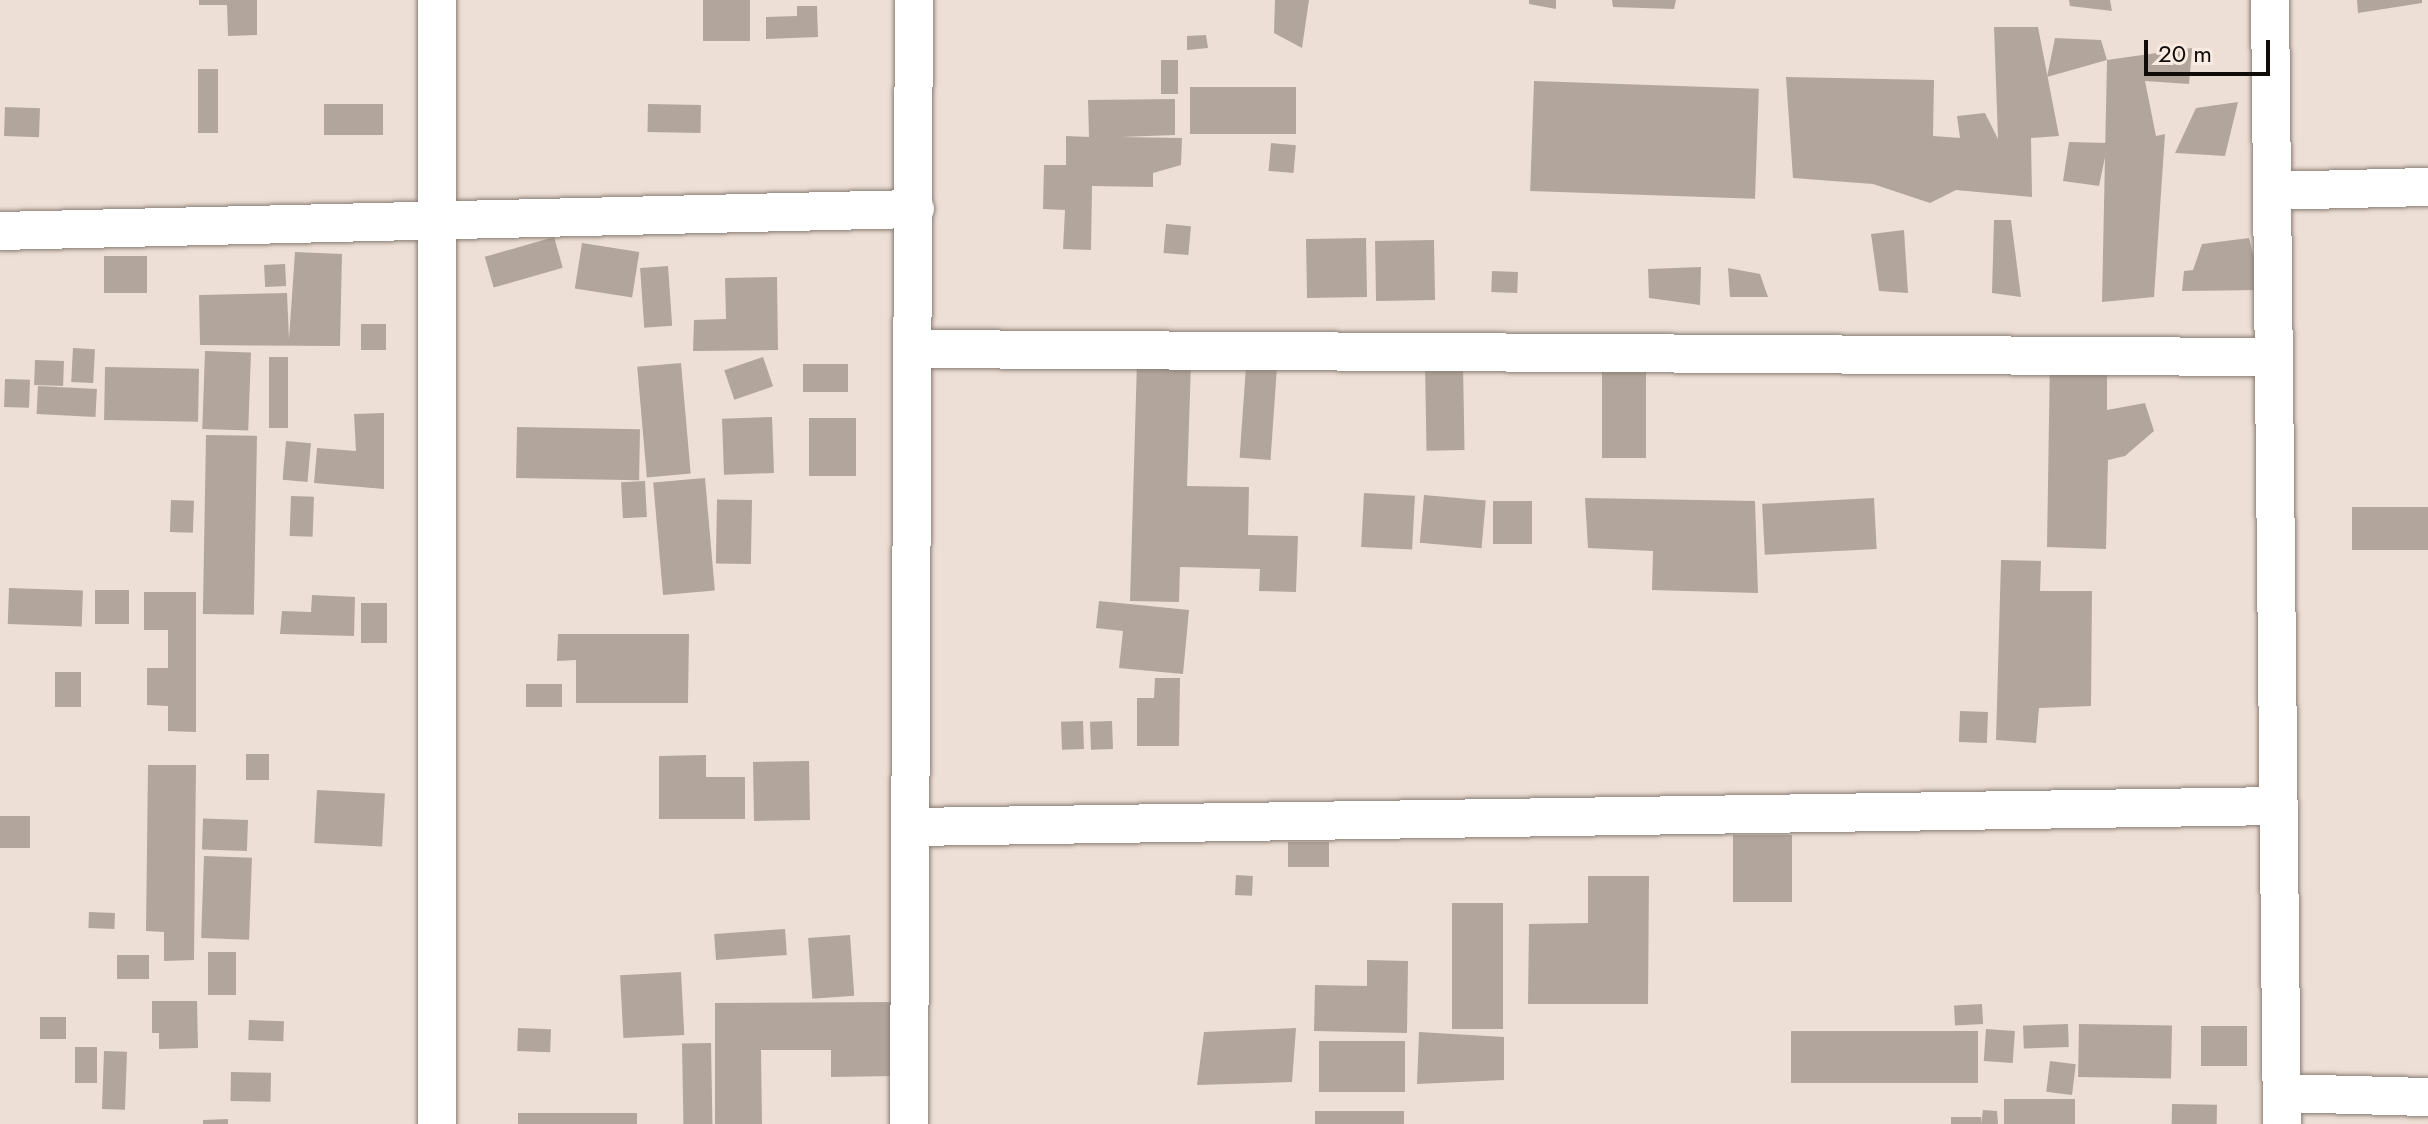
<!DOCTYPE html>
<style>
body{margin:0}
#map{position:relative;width:2428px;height:1124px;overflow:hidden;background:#eddfd5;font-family:Jost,sans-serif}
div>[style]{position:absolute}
.building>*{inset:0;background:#b2a69c;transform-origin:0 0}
.roads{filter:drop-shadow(0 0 2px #897d74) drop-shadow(0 0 2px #897d74)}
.street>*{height:38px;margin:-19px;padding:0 19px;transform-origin:19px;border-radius:19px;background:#fff}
span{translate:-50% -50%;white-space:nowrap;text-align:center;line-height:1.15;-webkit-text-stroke:7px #faece2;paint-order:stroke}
.scale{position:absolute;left:2144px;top:40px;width:126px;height:36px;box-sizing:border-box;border:4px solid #100c09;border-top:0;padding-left:10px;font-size:24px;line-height:28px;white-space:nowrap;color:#100c09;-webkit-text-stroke:6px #faece2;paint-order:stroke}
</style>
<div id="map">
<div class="building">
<i style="clip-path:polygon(199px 0,257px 0,257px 35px,228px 36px,227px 5px,199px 5px)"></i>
<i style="left:703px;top:0;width:47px;height:41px"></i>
<i style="clip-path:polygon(1275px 0,1309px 0,1302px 48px,1274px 33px)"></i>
<i style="clip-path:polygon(1529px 0,1556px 0,1556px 9px,1529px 4px)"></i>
<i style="clip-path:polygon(1612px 0,1676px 0,1674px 9px,1613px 7px)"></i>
<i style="clip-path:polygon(2069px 0,2110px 0,2112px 11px,2070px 6px)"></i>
<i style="clip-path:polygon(2357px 0,2422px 0,2422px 3px,2358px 13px)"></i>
<i style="clip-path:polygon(797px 6px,817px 6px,818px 37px,766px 39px,766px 17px,797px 16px)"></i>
<i style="clip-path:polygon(1994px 27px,2038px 27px,2059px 136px,2031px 138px,2032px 197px,1956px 190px,1930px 203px,1873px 184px,1793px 178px,1786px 77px,1934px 80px,1933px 136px,1960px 138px,1957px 116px,1985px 113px,1998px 139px)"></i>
<i style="clip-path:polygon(1206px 35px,1208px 48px,1187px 50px,1187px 36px)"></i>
<i style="clip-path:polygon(2055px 38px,2101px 40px,2107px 60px,2047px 77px)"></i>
<i style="clip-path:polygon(2192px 48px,2189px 84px,2145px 81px,2156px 136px,2165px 134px,2154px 297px,2102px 302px,2107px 60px)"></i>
<i style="left:1161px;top:60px;width:17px;height:34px"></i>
<i style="left:198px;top:69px;width:20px;height:64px"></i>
<i style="left:1534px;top:81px;width:225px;height:110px;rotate:2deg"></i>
<i style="left:1296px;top:87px;width:47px;height:106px;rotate:90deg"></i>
<i style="clip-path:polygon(1175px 99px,1175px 135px,1121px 137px,1182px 138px,1181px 165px,1153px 173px,1153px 187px,1092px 186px,1091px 250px,1063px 249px,1065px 210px,1043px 209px,1044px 165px,1066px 165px,1066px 136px,1089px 137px,1088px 100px)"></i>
<i style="clip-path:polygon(2238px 102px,2225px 156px,2175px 153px,2196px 108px)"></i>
<i style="left:324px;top:104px;width:59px;height:31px"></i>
<i style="left:648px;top:104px;width:53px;height:28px;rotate:1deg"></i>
<i style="left:5px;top:107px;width:35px;height:29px;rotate:2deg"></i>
<i style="clip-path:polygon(2069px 142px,2108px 143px,2099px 186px,2063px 181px)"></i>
<i style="left:1271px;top:143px;width:25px;height:28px;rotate:5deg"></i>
<i style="clip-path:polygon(1994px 220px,2011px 220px,2021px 297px,1992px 293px)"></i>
<i style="left:1166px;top:224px;width:25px;height:29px;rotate:5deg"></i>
<i style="clip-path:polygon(1904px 230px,1908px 293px,1879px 291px,1871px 234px)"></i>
<i style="left:554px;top:237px;width:32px;height:72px;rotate:74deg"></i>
<i style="left:1366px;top:238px;width:59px;height:60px;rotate:89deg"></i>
<i style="clip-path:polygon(2249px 238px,2262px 290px,2182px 291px,2184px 271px,2193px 270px,2202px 244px)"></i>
<i style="left:1434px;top:240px;width:60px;height:59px;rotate:89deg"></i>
<i style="left:582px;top:243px;width:58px;height:46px;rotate:9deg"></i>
<i style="clip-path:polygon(295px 252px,342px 254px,340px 346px,200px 345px,199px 295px,287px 293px,289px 339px)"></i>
<i style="left:104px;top:256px;width:43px;height:37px"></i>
<i style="left:285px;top:264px;width:22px;height:21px;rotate:87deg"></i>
<i style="left:668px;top:266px;width:60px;height:28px;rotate:86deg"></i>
<i style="clip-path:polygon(1701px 267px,1700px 305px,1649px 298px,1648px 269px)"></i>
<i style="clip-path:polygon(1728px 268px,1760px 274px,1768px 297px,1730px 297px)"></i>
<i style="left:1492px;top:271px;width:26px;height:21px;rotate:2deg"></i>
<i style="clip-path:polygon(777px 277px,778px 350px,693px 351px,694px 320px,726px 319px,725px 278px)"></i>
<i style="left:386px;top:324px;width:26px;height:25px;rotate:90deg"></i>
<i style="left:73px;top:348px;width:22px;height:34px;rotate:3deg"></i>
<i style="left:205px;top:351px;width:46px;height:78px;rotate:2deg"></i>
<i style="clip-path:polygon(2050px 356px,2107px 356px,2107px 410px,2145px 403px,2154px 431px,2125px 456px,2108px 460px,2106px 549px,2047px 547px)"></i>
<i style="left:269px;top:357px;width:19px;height:71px"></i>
<i style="left:763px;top:357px;width:31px;height:41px;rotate:71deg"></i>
<i style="left:35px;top:360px;width:29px;height:25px;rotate:2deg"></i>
<i style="clip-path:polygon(1137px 361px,1191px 362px,1187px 486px,1249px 487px,1248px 535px,1298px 536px,1296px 592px,1259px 591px,1260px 569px,1180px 567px,1179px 602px,1130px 601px)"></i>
<i style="left:681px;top:363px;width:111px;height:44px;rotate:85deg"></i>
<i style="left:1463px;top:363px;width:87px;height:38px;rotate:89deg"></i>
<i style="left:803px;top:364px;width:45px;height:28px"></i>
<i style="left:1246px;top:366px;width:31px;height:92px;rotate:4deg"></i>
<i style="left:1602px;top:366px;width:44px;height:92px"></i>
<i style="left:105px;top:367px;width:94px;height:53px;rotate:1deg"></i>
<i style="left:5px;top:379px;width:25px;height:28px;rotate:2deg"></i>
<i style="left:38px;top:386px;width:59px;height:28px;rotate:3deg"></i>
<i style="clip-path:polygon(384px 413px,384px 489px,314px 483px,317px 448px,356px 451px,354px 414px)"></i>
<i style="left:772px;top:417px;width:56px;height:50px;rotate:88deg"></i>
<i style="left:809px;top:418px;width:47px;height:58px"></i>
<i style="left:517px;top:427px;width:123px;height:51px;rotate:1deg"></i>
<i style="left:206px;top:435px;width:51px;height:179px;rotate:1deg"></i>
<i style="left:286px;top:441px;width:25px;height:39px;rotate:5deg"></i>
<i style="left:705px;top:478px;width:113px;height:52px;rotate:85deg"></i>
<i style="left:645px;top:481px;width:36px;height:24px;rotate:87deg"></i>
<i style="left:1364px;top:493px;width:51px;height:54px;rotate:3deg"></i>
<i style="left:1424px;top:495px;width:62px;height:48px;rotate:5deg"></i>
<i style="left:291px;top:496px;width:23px;height:40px;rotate:2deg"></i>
<i style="clip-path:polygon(1585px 498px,1755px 501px,1758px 593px,1652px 590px,1653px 551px,1588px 548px)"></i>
<i style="left:1874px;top:498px;width:51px;height:112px;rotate:87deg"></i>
<i style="left:171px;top:500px;width:23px;height:32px;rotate:2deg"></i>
<i style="left:752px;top:500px;width:64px;height:35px;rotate:91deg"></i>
<i style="left:1493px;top:501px;width:39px;height:43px"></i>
<i style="left:2352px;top:507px;width:76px;height:43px"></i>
<i style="clip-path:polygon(2001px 560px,2041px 561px,2040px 591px,2092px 591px,2091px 706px,2039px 708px,2036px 743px,1996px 740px)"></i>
<i style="left:9px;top:588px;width:74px;height:36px;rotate:2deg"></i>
<i style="left:95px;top:590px;width:34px;height:34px"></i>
<i style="clip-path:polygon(144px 592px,196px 592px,196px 732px,168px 731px,168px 706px,147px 705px,147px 668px,168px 668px,168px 630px,144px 630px)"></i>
<i style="clip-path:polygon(312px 595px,355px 597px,354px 636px,280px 634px,282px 611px,311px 612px)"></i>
<i style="clip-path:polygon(1099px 601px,1189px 610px,1183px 674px,1119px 668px,1123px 631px,1096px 628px)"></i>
<i style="left:387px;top:603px;width:40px;height:26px;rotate:90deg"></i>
<i style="clip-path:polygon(558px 634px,689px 634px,688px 703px,576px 703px,576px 660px,557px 661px)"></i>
<i style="left:55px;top:672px;width:26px;height:35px"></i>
<i style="clip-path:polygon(1155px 678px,1180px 678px,1179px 746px,1137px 746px,1137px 698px,1154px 698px)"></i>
<i style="left:526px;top:684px;width:36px;height:23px"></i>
<i style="left:1988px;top:712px;width:31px;height:28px;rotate:92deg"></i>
<i style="left:1083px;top:721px;width:28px;height:22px;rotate:88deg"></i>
<i style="left:1112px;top:721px;width:28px;height:22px;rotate:88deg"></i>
<i style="left:246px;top:754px;width:23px;height:26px"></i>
<i style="clip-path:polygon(706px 755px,706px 777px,745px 777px,745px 819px,659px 819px,659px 756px)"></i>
<i style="left:809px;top:761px;width:59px;height:56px;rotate:89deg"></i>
<i style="clip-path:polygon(148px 765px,196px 765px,194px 960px,164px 961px,164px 932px,146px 931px)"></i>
<i style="left:317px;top:790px;width:68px;height:53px;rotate:3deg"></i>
<i style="left:0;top:816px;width:30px;height:32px"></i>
<i style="left:248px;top:820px;width:31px;height:45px;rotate:92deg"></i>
<i style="left:1733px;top:835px;width:59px;height:67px"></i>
<i style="left:1288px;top:842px;width:41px;height:25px"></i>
<i style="left:204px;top:856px;width:48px;height:82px;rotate:2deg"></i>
<i style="left:1236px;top:875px;width:17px;height:20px;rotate:3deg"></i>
<i style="clip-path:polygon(1588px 876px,1649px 876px,1648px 1004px,1528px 1004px,1529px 924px,1588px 923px)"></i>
<i style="left:1503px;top:903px;width:126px;height:51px;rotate:90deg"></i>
<i style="left:89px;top:912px;width:26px;height:16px;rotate:2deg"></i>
<i style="left:785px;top:929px;width:26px;height:71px;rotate:86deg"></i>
<i style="left:850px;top:935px;width:61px;height:42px;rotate:86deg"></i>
<i style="left:208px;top:952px;width:28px;height:43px"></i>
<i style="left:117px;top:955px;width:32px;height:24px"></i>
<i style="clip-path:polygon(1367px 960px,1408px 961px,1407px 1033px,1314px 1031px,1315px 985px,1367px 986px)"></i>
<i style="left:681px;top:972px;width:63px;height:61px;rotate:87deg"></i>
<i style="clip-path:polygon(152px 1001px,197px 1001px,198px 1048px,159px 1049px,159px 1033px,152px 1033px)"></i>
<i style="clip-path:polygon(896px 1002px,896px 1076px,831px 1077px,831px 1050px,761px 1050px,762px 1124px,715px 1124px,715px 1003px)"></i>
<i style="left:1982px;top:1004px;width:20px;height:28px;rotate:87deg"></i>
<i style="left:66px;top:1017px;width:22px;height:26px;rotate:90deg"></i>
<i style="left:249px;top:1020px;width:35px;height:20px;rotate:2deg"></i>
<i style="left:2068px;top:1024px;width:23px;height:45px;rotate:88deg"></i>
<i style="left:2079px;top:1024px;width:93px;height:53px;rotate:1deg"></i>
<i style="left:2201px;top:1026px;width:46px;height:40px"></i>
<i style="left:518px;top:1028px;width:33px;height:23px;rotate:2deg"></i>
<i style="clip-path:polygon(1296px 1028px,1292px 1082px,1197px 1085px,1204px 1032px)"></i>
<i style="left:1986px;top:1029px;width:29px;height:32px;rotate:4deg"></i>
<i style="left:1791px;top:1031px;width:187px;height:52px"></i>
<i style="clip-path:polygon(1419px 1032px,1504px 1037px,1504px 1080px,1417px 1084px)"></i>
<i style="left:1319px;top:1041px;width:86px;height:51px"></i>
<i style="left:711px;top:1043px;width:81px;height:29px;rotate:89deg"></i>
<i style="left:75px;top:1047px;width:22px;height:36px"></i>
<i style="left:104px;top:1051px;width:23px;height:58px;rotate:2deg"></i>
<i style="left:2050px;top:1061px;width:26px;height:31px;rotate:7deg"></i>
<i style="left:231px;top:1072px;width:40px;height:29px;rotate:1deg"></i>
<i style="left:2075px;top:1099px;width:25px;height:71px;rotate:90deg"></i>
<i style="left:2172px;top:1104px;width:45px;height:20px;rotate:1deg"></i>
<i style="clip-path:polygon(1983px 1110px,1997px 1111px,1998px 1124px,1981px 1124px)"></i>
<i style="left:1315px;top:1111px;width:89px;height:13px"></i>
<i style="left:637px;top:1113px;width:11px;height:119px;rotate:90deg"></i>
<i style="left:1951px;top:1117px;width:30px;height:7px"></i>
<i style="clip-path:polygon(228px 1119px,228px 1124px,203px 1124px,203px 1120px)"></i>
</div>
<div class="roads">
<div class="street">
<i style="left:2270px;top:0;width:1124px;rotate:89.39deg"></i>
<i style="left:2272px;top:191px;width:156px;rotate:-1.5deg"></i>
<i style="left:0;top:231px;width:915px;rotate:-1.38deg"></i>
<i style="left:914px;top:349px;width:1360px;rotate:0.34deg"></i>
<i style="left:912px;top:827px;width:1367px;rotate:-0.88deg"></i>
<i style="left:2282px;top:1093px;width:146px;rotate:1.6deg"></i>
<i style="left:437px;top:1124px;width:1124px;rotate:-90deg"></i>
<i style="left:909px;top:1124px;width:1124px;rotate:-89.75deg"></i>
</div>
</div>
<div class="scale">20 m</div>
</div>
